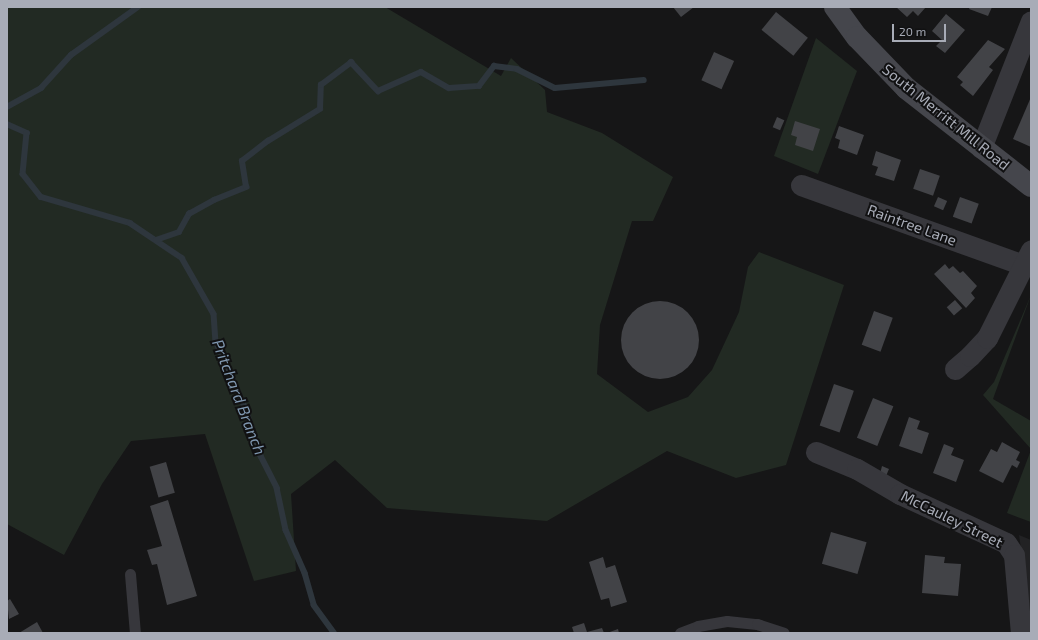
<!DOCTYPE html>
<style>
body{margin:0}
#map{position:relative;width:1038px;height:640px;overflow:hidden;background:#161617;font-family:"Exo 2",sans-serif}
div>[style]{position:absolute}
.built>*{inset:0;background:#222224}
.green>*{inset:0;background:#222a23}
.stream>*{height:5.5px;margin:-2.75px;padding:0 2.75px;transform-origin:2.75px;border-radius:2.75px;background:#2e363d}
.building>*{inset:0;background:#424347;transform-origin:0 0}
.round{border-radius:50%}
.lane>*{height:11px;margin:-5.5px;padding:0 5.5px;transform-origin:5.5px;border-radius:5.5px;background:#37373c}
.street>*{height:21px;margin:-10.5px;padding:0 10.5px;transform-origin:10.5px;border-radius:10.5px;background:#37373c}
.secondary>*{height:22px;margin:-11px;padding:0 11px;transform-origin:11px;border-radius:11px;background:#45464c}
span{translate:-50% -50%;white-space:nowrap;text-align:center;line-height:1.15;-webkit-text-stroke:4px #111112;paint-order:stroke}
.street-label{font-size:15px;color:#a8acb7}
.water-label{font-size:16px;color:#8098b1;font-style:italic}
.frame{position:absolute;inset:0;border:8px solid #a8acb7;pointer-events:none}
.scale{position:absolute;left:892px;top:24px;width:54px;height:18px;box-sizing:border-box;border:2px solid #a8acb7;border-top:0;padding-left:5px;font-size:12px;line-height:14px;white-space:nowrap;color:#a8acb7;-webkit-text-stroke:3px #111112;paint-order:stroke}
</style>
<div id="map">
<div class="built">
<i style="clip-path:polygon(1019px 535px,1031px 540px,1031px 618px)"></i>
</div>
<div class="green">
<i style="clip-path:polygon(7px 7px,385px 7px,501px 76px,511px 58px,545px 90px,547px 112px,602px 133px,673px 177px,653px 221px,632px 221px,600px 325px,597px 374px,648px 412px,688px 397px,712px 370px,739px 312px,748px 267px,759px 252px,844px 285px,786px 465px,736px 478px,667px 451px,547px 521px,387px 508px,335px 460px,291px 494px,296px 571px,254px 581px,205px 434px,131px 441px,102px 484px,64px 555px,7px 524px)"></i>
<i style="clip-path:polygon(816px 38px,857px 71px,818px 174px,774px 156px)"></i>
<i style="clip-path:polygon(1031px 295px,993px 399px,1031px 421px,1031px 449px,983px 395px,994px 382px)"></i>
<i style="clip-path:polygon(1031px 450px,1031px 522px,1007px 513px)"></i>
</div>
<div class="stream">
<i style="left:7px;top:107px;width:39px;rotate:-29deg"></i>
<i style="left:41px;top:88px;width:45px;rotate:-47.7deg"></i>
<i style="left:71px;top:55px;width:82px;rotate:-35.6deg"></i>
<i style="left:7px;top:124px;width:22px;rotate:24deg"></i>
<i style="left:27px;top:133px;width:41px;rotate:95.6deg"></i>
<i style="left:23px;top:174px;width:29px;rotate:52deg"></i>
<i style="left:41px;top:197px;width:93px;rotate:16.3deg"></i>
<i style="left:130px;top:223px;width:63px;rotate:33.9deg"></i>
<i style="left:182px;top:258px;width:64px;rotate:60.3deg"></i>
<i style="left:214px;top:314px;width:27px;rotate:86deg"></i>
<i style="left:216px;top:341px;width:74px;rotate:66.2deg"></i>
<i style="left:246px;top:409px;width:49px;rotate:72.3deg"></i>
<i style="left:261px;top:456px;width:36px;rotate:63deg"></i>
<i style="left:277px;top:488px;width:43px;rotate:77.9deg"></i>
<i style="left:286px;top:530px;width:47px;rotate:66.2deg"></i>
<i style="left:305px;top:573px;width:33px;rotate:74deg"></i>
<i style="left:314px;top:605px;width:34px;rotate:54deg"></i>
<i style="left:156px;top:240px;width:24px;rotate:-19deg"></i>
<i style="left:179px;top:232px;width:21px;rotate:-61deg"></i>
<i style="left:189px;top:214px;width:29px;rotate:-29deg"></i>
<i style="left:214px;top:200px;width:35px;rotate:-22deg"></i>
<i style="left:246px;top:187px;width:26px;rotate:-99deg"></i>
<i style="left:242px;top:161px;width:33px;rotate:-38deg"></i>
<i style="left:268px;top:141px;width:61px;rotate:-31.6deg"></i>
<i style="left:320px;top:109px;width:24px;rotate:-88deg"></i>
<i style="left:321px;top:85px;width:38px;rotate:-37deg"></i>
<i style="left:351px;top:62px;width:40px;rotate:47deg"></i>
<i style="left:378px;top:91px;width:47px;rotate:-23.8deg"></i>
<i style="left:421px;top:72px;width:32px;rotate:30deg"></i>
<i style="left:449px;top:88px;width:30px;rotate:-4deg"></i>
<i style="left:479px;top:86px;width:25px;rotate:-53deg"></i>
<i style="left:494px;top:66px;width:23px;rotate:7deg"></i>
<i style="left:517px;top:69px;width:42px;rotate:26.6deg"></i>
<i style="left:555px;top:88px;width:89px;rotate:-5.1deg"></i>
</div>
<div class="building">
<i style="clip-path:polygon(673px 7px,694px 7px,681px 17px)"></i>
<i style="clip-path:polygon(896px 7px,926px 7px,918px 16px,913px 11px,907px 17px)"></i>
<i style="clip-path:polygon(970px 7px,992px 7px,988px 16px,969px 9px)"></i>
<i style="left:776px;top:12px;width:41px;height:23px;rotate:39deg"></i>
<i style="clip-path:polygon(946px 14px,965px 30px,945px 53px,936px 46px,942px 40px,932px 31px)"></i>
<i style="clip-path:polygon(988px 40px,1005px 49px,989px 67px,993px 70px,973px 96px,960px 85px,963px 82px,957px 77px)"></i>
<i style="left:714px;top:52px;width:22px;height:31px;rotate:24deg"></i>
<i style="clip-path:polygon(1031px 97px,1031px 147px,1013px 139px)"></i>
<i style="left:777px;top:117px;width:8px;height:11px;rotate:23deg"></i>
<i style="clip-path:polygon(795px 121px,820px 129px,813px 151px,795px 145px,797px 137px,791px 135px)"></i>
<i style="clip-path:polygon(839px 126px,864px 135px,857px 155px,838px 148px,840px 140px,835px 138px)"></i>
<i style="clip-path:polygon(876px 151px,901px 160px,894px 181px,875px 175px,878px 167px,872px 165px)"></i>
<i style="left:920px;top:169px;width:21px;height:21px;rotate:19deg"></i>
<i style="left:938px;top:197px;width:10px;height:10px;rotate:24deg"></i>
<i style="left:960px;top:197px;width:20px;height:21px;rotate:20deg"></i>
<i style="clip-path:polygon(945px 264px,949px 269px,953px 266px,960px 273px,963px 271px,977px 286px,971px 293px,975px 298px,966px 308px,934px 274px)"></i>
<i style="left:955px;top:300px;width:11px;height:11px;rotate:49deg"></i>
<i class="round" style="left:621px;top:301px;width:78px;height:78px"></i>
<i style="left:874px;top:311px;width:20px;height:36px;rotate:20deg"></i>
<i style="left:834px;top:384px;width:21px;height:44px;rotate:19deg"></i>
<i style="left:873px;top:398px;width:22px;height:43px;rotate:22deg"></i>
<i style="clip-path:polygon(909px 417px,920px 421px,917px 429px,929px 433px,922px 454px,899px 446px)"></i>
<i style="clip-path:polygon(1002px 442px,1020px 452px,1016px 460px,1020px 462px,1017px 468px,1012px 465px,1003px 483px,979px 471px,991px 449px,997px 452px)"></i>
<i style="clip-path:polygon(944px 444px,954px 448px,951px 455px,964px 460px,956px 482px,933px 473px)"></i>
<i style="left:166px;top:462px;width:32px;height:17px;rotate:74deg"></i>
<i style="clip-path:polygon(882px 466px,889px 469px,886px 476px,880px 474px)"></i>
<i style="clip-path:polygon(168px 500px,197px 596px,167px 605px,157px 564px,152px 565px,147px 550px,162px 546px,150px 506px)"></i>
<i style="left:831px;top:532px;width:37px;height:33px;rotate:16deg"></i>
<i style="clip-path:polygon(925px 555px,945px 557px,944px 563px,961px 564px,958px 596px,922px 593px)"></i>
<i style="clip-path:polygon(603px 557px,606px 568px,615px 565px,627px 602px,611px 607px,609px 598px,601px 600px,589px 562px)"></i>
<i style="clip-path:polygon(10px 599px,19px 614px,9px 619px,7px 601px)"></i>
<i style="clip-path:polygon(37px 622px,43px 633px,19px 633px)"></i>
<i style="clip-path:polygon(584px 623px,587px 632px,602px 628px,604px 633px,574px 633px,572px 627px)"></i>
<i style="clip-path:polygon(618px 629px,619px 633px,607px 633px)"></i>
</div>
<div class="lane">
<i style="left:130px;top:574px;width:59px;rotate:85.2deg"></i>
<i style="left:680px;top:633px;width:19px;rotate:-21deg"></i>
<i style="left:698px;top:626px;width:29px;rotate:-10deg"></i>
<i style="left:727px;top:621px;width:30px;rotate:6deg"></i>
<i style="left:757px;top:624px;width:28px;rotate:18deg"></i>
</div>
<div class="street">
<i style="left:981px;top:148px;width:136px;rotate:-68.5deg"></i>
<i style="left:801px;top:185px;width:236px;rotate:19.8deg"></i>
<i style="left:955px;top:369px;width:20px;rotate:-41deg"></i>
<i style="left:970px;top:356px;width:25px;rotate:-47deg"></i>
<i style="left:987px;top:338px;width:98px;rotate:-63.4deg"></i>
<i style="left:816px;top:452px;width:44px;rotate:22.5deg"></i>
<i style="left:857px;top:469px;width:50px;rotate:30.2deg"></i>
<i style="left:900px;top:494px;width:117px;rotate:24.8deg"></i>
<i style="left:1006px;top:543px;width:14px;rotate:56deg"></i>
<i style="left:1014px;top:555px;width:78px;rotate:84.9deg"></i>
</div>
<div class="secondary">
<i style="left:835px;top:7px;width:37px;rotate:54deg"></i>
<i style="left:857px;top:37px;width:71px;rotate:46.1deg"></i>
<i style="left:906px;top:88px;width:159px;rotate:38.1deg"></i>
</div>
<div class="street-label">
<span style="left:946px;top:117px;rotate:39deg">South Merritt Mill Road</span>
<span style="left:912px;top:225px;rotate:20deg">Raintree Lane</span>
<span style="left:952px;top:519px;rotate:26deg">McCauley Street</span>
</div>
<div class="water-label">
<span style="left:239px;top:397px;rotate:69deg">Pritchard Branch</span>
</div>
<div class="frame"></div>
<div class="scale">20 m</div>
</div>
